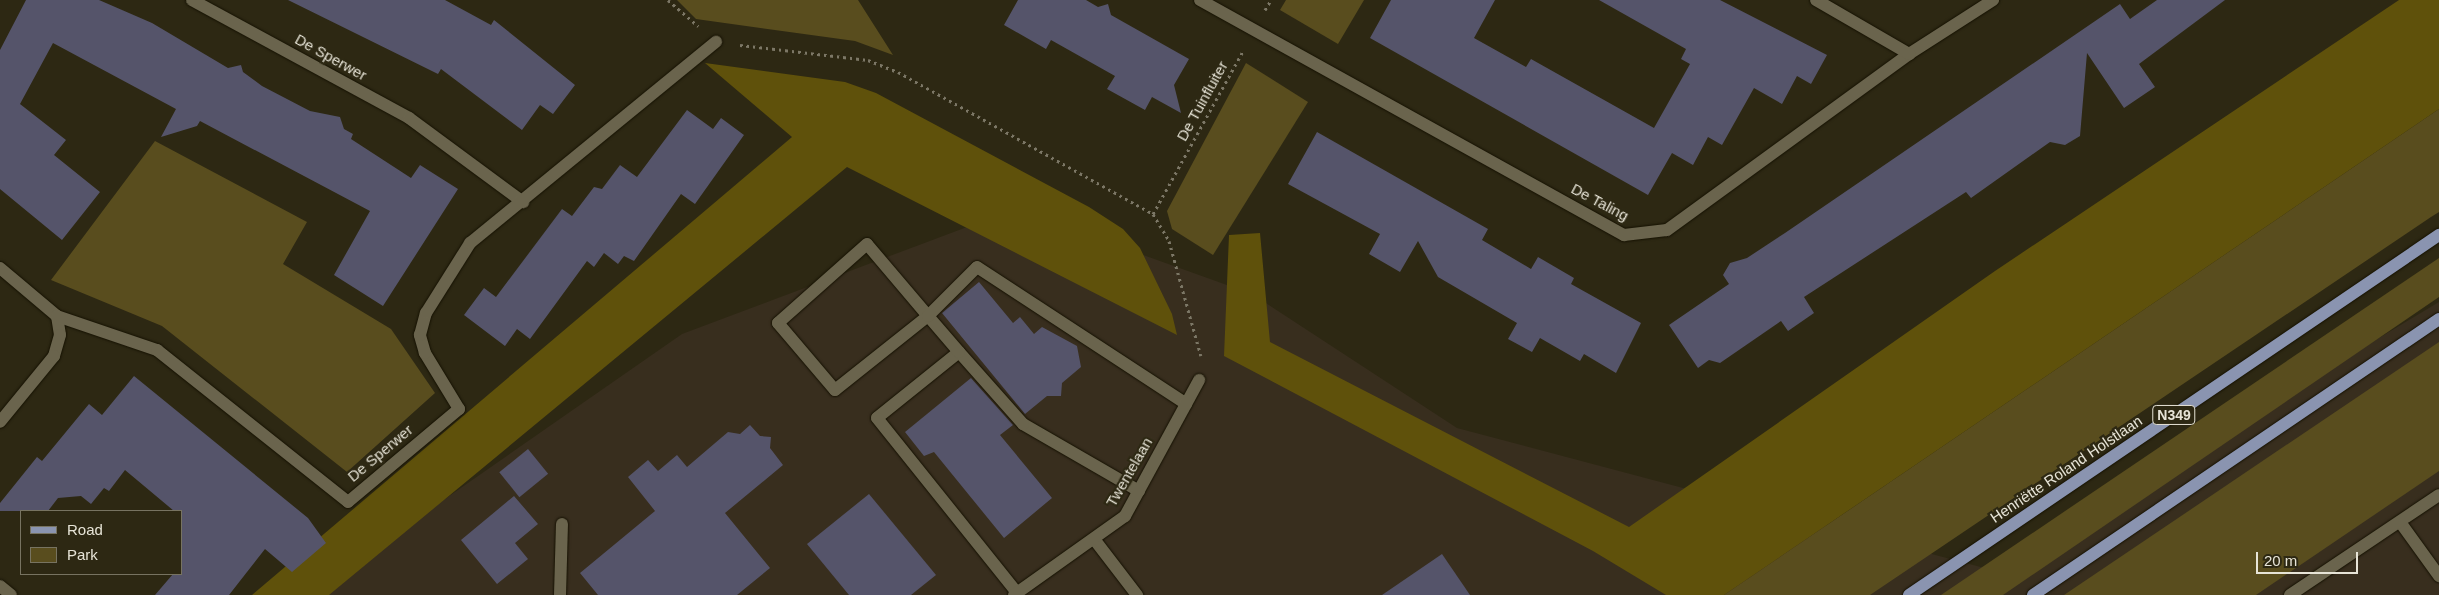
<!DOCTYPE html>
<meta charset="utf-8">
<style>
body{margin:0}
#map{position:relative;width:2439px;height:595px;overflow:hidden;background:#2d2813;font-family:Helvetica,sans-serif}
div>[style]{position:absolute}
.industrial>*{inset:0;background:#382e1e}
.green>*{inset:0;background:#594d1e}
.forest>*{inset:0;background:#5f510b}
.building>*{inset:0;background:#55546a;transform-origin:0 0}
.path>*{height:3px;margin-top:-1.5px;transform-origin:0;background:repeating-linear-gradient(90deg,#7c7766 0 2.5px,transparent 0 6.5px)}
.roads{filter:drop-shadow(0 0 1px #151100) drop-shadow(0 0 1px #151100)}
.minor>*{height:12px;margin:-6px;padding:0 6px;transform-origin:6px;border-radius:6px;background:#6a644d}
.major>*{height:12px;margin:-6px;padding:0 6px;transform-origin:6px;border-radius:6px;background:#8a94b0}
span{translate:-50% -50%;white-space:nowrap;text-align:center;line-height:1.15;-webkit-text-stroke:4.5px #2d2813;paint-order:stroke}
.shield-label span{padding:1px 4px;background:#2d2813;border:1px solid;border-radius:4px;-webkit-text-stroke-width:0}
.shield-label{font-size:14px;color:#e7e4d7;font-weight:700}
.street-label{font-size:15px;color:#e7e4d7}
.legend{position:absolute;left:20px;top:510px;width:162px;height:65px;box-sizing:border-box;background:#2d2813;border:1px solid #777361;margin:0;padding:6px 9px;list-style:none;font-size:15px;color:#e7e4d7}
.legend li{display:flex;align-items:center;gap:10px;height:25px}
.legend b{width:25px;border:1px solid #777361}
.scale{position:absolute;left:2256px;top:552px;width:102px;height:22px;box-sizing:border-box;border:2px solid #e7e4d7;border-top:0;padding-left:6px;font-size:15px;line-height:18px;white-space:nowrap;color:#e7e4d7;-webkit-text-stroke:4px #2d2813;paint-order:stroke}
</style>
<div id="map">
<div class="industrial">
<i style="clip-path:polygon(1015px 209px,1252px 294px,1457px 428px,1992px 570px,2439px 302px,2439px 595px,307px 595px,682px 334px)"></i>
</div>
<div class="green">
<i style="clip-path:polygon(677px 0,858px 0,893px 55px,855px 41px,696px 19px)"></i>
<i style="clip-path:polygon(1286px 0,1364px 0,1338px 44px,1280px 10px)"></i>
<i style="clip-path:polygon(1246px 63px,1308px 102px,1213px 255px,1172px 229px,1167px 211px)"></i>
<i style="clip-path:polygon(2439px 109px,2439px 212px,2431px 217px,1870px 595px,1724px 595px)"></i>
<i style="clip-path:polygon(155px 141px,307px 222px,283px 264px,391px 329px,435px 393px,347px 472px,162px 326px,51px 280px)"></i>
<i style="clip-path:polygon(2439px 258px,2439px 297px,2003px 595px,1941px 595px)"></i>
<i style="clip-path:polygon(2439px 342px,2439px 471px,2256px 595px,2064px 595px)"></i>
</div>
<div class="forest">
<i style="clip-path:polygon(2399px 0,2439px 0,2439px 109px,1724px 595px,1666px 595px,1593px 551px,1224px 356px,1229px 235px,1260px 233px,1270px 342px,1629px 527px,1995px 271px)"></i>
<i style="clip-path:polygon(705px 63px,845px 82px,876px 93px,1089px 207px,1123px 229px,1140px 248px,1172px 314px,1177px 335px,847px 167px,329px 595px,252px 595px,792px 137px)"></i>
</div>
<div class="building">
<i style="clip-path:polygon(26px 0,99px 0,152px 23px,228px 68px,241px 65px,243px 72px,262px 86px,310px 111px,340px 117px,344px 129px,353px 134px,351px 139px,411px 178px,420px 165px,458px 189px,383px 306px,334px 275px,370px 211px,200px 121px,197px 126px,161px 137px,176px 109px,53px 43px,20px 104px,66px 140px,54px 155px,100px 192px,62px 240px,0 189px,0 50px)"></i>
<i style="clip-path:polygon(288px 0,445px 0,491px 25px,494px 20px,575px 85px,553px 114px,540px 105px,522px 130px,441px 69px,438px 74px)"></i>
<i style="clip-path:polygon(1018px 0,1086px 0,1098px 7px,1108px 4px,1111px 15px,1189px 59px,1174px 85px,1181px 113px,1152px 97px,1145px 110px,1107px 89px,1115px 76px,1051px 40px,1046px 49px,1004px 25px)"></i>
<i style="clip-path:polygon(1391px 0,1495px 0,1474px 38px,1526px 67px,1531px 59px,1654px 128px,1690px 64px,1681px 59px,1686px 49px,1599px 0,1720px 0,1827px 55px,1811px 84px,1797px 76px,1782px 104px,1754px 88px,1722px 145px,1708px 137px,1693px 165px,1672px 153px,1648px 195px,1370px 38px)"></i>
<i style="clip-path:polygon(2157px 0,2225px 0,2139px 64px,2155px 87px,2124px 108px,2087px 53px,2080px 136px,2065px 145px,2050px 142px,1971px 198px,1966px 192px,1804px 297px,1814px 313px,1788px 331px,1781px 321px,1720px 363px,1709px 360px,1698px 368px,1669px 325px,1729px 284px,1723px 275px,1730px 263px,1747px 258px,1785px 233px,2120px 4px,2130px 19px)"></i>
<i style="clip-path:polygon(687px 110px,713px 129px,721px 118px,744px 135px,695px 204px,681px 194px,634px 261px,624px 256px,618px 264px,604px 253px,594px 267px,587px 261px,530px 339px,517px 329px,505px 346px,464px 315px,484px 288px,496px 297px,562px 209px,572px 216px,594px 187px,602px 189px,620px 165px,637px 177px)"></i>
<i style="clip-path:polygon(1317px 132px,1488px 229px,1482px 240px,1531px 269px,1538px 257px,1574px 278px,1571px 284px,1641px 323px,1616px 373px,1584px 354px,1580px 361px,1540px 338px,1532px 352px,1508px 339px,1517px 323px,1438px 277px,1418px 241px,1400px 272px,1369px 254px,1380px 234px,1288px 184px)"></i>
<i style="clip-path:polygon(979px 282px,1013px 323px,1020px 317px,1034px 334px,1042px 327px,1077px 346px,1081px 367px,1062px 383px,1061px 396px,1047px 396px,1025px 414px,942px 313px)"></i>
<i style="clip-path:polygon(134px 376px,308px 518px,326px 543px,292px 572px,265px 549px,229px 595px,155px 595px,173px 574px,181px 574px,181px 511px,174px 511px,125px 470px,109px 491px,104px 488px,91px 504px,81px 496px,58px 498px,48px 511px,0 511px,0 503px,37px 457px,42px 461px,89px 404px,102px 415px)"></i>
<i style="clip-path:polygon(971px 378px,1013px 425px,1000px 435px,1052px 498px,1004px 538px,934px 452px,924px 456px,905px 432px)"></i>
<i style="clip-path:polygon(750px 425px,760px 436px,771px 437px,770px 448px,783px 465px,725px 513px,770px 568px,737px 595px,598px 595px,580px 573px,655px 511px,628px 477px,648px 460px,658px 471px,677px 455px,687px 467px,728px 432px,740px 434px)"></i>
<i style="left:528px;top:449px;width:32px;height:37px;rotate:51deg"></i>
<i style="clip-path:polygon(869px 494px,936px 575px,911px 595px,849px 595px,807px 544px)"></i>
<i style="clip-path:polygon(514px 496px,538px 524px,515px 543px,528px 559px,497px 584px,461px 540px)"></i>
<i style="clip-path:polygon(1442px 554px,1470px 595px,1382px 595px)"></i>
</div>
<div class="path">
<i style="left:668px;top:0;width:40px;rotate:41deg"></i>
<i style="left:1265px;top:10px;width:12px;rotate:-59deg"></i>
<i style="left:740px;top:45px;width:129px;rotate:6.7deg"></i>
<i style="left:868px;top:60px;width:32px;rotate:22deg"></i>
<i style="left:898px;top:72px;width:292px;rotate:29.1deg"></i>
<i style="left:1153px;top:214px;width:31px;rotate:59deg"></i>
<i style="left:1169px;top:241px;width:119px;rotate:74.5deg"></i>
<i style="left:1153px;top:214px;width:186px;rotate:-61.1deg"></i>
</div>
<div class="roads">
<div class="minor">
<i style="left:192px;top:0;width:247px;rotate:28.5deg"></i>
<i style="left:409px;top:118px;width:142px;rotate:36.4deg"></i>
<i style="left:1200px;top:0;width:485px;rotate:29deg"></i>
<i style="left:1624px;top:235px;width:43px;rotate:-6.6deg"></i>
<i style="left:1667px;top:230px;width:299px;rotate:-36deg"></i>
<i style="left:1909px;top:54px;width:100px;rotate:-32.7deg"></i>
<i style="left:1816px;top:0;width:108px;rotate:30.1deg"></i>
<i style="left:0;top:268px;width:75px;rotate:40.1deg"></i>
<i style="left:57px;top:316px;width:19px;rotate:81deg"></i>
<i style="left:60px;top:335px;width:22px;rotate:106deg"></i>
<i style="left:54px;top:356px;width:85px;rotate:129.3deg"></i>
<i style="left:57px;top:316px;width:106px;rotate:18.8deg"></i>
<i style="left:157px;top:350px;width:244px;rotate:38.5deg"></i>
<i style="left:348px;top:502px;width:145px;rotate:-40deg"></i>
<i style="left:459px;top:409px;width:66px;rotate:-121.3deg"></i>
<i style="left:425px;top:353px;width:19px;rotate:-106deg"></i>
<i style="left:420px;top:335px;width:23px;rotate:-75deg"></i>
<i style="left:426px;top:313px;width:83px;rotate:-57.8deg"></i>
<i style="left:470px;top:243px;width:318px;rotate:-39.3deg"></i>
<i style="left:959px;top:352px;width:105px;rotate:141.2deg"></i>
<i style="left:877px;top:418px;width:224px;rotate:51.3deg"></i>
<i style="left:1139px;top:491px;width:134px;rotate:-150deg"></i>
<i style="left:1023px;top:424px;width:96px;rotate:-131.6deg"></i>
<i style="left:959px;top:352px;width:48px;rotate:-130.7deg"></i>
<i style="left:928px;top:316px;width:94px;rotate:-130.3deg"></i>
<i style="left:867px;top:244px;width:119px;rotate:138.4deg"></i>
<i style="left:778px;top:323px;width:88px;rotate:49.6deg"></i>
<i style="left:835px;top:390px;width:119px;rotate:-38.5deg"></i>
<i style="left:928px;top:316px;width:69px;rotate:-45deg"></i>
<i style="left:977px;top:267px;width:250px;rotate:33.2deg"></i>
<i style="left:2400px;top:522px;width:67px;rotate:54.2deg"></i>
<i style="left:1094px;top:539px;width:71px;rotate:52.5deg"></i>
<i style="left:0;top:586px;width:14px;rotate:39deg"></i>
<i style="left:560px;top:595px;width:71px;rotate:-88.4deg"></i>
<i style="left:1014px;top:595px;width:136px;rotate:-35.4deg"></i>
<i style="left:1125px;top:516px;width:155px;rotate:-61.4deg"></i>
<i style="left:2290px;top:595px;width:179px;rotate:-33.9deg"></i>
</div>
<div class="major">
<i style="left:1909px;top:595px;width:641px;rotate:-34.19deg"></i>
<i style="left:2033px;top:595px;width:491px;rotate:-34.2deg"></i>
</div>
</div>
<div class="shield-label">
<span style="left:2174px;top:415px">N349</span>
</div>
<div class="street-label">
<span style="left:331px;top:57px;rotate:29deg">De Sperwer</span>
<span style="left:1202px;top:101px;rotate:-61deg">De Tuinfluiter</span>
<span style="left:1600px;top:202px;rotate:28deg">De Taling</span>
<span style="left:380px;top:453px;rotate:-40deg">De Sperwer</span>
<span style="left:2066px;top:469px;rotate:-34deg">Henriëtte Roland Holstlaan</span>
<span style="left:1129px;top:472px;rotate:-60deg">Twentelaan</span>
</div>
<ul class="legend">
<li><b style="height:6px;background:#8a94b0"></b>Road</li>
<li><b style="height:14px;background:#594d1e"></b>Park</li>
</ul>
<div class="scale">20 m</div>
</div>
